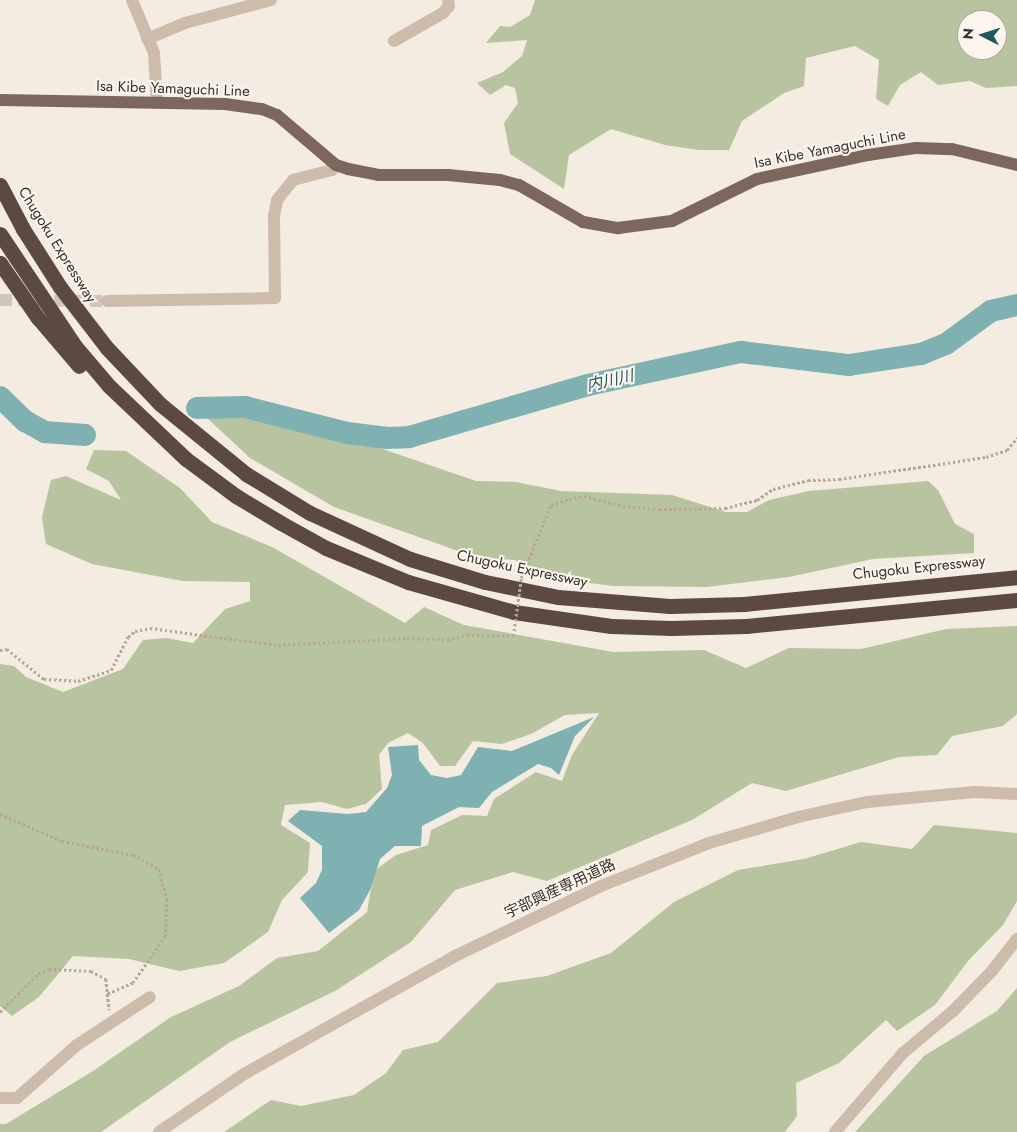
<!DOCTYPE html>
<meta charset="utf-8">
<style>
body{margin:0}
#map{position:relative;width:1017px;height:1132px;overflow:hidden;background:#f4ebe1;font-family:Jost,"Noto Sans JP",sans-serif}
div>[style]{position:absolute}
.green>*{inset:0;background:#b8c4a0}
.water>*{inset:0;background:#7fb0b2}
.river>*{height:22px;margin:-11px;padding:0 11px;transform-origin:11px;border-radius:11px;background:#7fb0b2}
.minor-tunnel>*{height:12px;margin-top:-6px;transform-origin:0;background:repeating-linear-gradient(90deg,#cfc6bd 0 12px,transparent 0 18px)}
.path>*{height:2.5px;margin-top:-1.25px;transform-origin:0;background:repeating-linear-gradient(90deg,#b9a596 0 2.5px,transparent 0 5px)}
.minor>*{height:12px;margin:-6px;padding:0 6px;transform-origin:6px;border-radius:6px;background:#cdbbac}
.major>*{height:12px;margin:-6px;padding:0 6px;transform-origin:6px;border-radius:6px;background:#7d675c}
.highway>*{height:15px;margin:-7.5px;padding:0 7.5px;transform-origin:7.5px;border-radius:7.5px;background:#5c4a42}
.path-bridge>*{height:2.5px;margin-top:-1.25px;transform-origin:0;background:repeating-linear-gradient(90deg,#b9a596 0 2.5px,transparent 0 5px)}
span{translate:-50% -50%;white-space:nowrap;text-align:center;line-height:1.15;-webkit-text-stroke:4px #fbf5ee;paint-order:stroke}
.street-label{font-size:15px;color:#3b302b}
.water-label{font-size:16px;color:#1f5a5e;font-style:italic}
.north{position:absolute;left:957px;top:10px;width:50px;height:50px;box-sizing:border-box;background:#fbf5ee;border:1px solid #aea6a0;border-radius:50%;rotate:275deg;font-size:14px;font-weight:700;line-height:20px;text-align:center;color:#3b302b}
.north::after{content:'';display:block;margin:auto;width:18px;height:22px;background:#1f5a5e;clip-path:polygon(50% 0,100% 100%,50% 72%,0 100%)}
</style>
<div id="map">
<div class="green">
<i style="clip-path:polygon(evenodd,535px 0,1017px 0,1017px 86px,986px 88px,970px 81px,938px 85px,921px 72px,900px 85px,888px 106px,876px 99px,879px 60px,855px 46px,806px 58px,804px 86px,784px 93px,742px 121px,729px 150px,699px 150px,665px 145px,611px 129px,569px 155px,564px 189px,510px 154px,504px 123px,518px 103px,515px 88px,506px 85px,490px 95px,477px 83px,503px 72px,522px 56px,527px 40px,486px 43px,500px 26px,510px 27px,530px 15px,535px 0,967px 20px,997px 20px,997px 50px,967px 50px,967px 20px)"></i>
<i style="clip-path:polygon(223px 411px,374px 446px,476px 481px,516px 482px,561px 491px,672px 495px,726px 512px,747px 512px,769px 500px,809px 491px,928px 481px,938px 490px,955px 524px,974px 534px,974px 553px,873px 559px,789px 577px,707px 587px,613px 586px,543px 577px,515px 560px,475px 557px,334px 507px,250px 458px,206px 417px)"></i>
<i style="clip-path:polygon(94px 450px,126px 451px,180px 488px,212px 522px,272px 547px,405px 623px,424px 607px,464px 625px,613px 652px,704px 650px,746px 668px,789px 648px,861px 649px,946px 629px,1017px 626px,1017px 714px,1003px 726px,952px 736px,937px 755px,899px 757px,786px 791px,752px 783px,692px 820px,547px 881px,513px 872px,455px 890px,411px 942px,335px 991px,230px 1042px,101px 1132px,0 1132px,0 1124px,6px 1124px,93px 1071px,171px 1017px,239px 986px,277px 958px,318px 951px,367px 912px,374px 871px,396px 855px,428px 845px,431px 830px,462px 815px,487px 816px,494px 799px,536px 772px,562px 781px,572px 755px,599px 713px,565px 715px,531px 734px,502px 744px,473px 741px,455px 766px,440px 766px,423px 743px,408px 733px,388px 743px,379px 755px,382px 789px,366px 804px,347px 809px,322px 802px,285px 805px,281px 825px,310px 843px,308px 872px,282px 900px,268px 932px,224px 963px,179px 971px,129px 959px,73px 956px,39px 997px,12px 1016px,0 1006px,0 664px,14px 666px,26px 677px,63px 692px,123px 669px,143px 640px,166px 638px,193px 643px,225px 609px,250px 601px,250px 582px,183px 581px,92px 564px,46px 544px,42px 517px,51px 480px,66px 476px,121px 500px,109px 481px,86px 469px)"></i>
<i style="clip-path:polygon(934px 825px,1017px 833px,1017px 901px,1003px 925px,968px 961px,935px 1005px,897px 1031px,886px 1020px,839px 1063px,796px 1083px,797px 1116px,785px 1132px,224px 1132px,271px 1100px,301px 1106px,354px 1095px,386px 1073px,403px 1050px,438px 1042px,497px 983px,547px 976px,611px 953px,674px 902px,738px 870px,804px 859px,861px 842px,912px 849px)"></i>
<i style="clip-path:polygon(1017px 988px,1017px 1132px,855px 1132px,924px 1056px,997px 1011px)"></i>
</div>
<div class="water">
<i style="clip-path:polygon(594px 717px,575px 736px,559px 775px,551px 768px,538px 764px,492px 792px,479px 808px,459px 807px,422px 826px,421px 846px,395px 846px,380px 859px,370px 890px,359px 910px,329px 933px,300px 898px,316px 883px,322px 870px,322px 846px,288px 821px,300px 810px,348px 814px,366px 812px,387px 788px,392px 775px,388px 747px,418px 745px,419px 760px,431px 775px,447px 778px,461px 775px,478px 747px,512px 751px)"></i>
</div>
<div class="river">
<i style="left:0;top:397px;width:35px;rotate:44deg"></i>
<i style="left:25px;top:421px;width:23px;rotate:29deg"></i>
<i style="left:45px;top:432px;width:40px;rotate:4.3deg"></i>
<i style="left:197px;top:408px;width:48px;rotate:-1.2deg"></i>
<i style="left:245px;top:407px;width:105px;rotate:14.3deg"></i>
<i style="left:347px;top:433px;width:39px;rotate:7deg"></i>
<i style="left:386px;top:438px;width:23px;rotate:-2deg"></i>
<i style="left:409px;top:437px;width:186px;rotate:-16.2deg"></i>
<i style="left:588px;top:385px;width:157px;rotate:-12.2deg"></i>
<i style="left:741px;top:352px;width:109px;rotate:6.9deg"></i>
<i style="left:849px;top:365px;width:73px;rotate:-8.7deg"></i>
<i style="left:921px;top:354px;width:27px;rotate:-22deg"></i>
<i style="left:946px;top:344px;width:56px;rotate:-36.3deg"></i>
<i style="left:991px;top:311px;width:27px;rotate:-13deg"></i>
</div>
<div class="minor-tunnel">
<i style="left:0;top:300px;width:107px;rotate:0.5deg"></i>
</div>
<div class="path">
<i style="left:521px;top:578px;width:79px;rotate:-67.7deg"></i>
<i style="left:551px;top:505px;width:19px;rotate:-18deg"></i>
<i style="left:569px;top:499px;width:15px;rotate:-11deg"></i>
<i style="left:584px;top:496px;width:40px;rotate:14.4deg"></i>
<i style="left:623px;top:506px;width:36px;rotate:5deg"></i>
<i style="left:659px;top:509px;width:66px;rotate:-0.9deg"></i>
<i style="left:725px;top:508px;width:33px;rotate:-14deg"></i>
<i style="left:757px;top:500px;width:19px;rotate:-35deg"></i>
<i style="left:773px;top:489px;width:36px;rotate:-14deg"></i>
<i style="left:808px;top:480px;width:31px;rotate:-2deg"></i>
<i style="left:839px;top:479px;width:149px;rotate:-8.5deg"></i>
<i style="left:986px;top:457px;width:22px;rotate:-18deg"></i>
<i style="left:1007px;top:450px;width:16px;rotate:-50deg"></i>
<i style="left:0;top:650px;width:7px;rotate:-8deg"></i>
<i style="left:7px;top:649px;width:48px;rotate:39deg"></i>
<i style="left:44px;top:679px;width:34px;rotate:3deg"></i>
<i style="left:78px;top:681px;width:35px;rotate:-18deg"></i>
<i style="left:111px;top:670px;width:37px;rotate:-63deg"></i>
<i style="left:128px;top:637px;width:9px;rotate:-41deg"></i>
<i style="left:135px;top:631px;width:15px;rotate:-11deg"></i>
<i style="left:150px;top:628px;width:129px;rotate:7.6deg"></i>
<i style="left:278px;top:645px;width:129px;rotate:-3.1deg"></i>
<i style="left:407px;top:638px;width:40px;rotate:2.9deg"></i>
<i style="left:447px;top:640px;width:21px;rotate:-14deg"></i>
<i style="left:467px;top:635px;width:46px;rotate:1.2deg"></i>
<i style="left:0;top:814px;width:68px;rotate:23.5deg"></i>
<i style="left:62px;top:841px;width:72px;rotate:11.2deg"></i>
<i style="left:133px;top:855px;width:30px;rotate:28deg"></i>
<i style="left:159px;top:869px;width:31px;rotate:75deg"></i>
<i style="left:167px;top:899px;width:37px;rotate:92deg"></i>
<i style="left:166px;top:936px;width:57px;rotate:125.1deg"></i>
<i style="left:133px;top:983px;width:30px;rotate:156deg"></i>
<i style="left:0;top:1012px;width:54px;rotate:-45deg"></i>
<i style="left:38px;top:974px;width:12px;rotate:-24deg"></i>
<i style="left:49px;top:969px;width:42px;rotate:2.7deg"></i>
<i style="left:91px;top:971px;width:17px;rotate:28deg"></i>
<i style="left:106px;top:979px;width:31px;rotate:84deg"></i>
</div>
<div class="minor">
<i style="left:132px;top:0;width:57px;rotate:67.5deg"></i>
<i style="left:154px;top:53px;width:49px;rotate:86.5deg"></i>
<i style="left:147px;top:39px;width:41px;rotate:-22.8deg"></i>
<i style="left:185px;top:23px;width:89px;rotate:-15deg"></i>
<i style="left:394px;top:41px;width:56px;rotate:-29.7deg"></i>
<i style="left:443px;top:13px;width:9px;rotate:-49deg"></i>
<i style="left:449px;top:6px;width:6px;rotate:-99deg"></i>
<i style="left:107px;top:301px;width:168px;rotate:-1deg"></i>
<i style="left:275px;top:298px;width:82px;rotate:-90.7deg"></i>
<i style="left:274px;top:216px;width:16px;rotate:-79deg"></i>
<i style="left:277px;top:200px;width:26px;rotate:-51deg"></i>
<i style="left:293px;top:180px;width:40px;rotate:-14.4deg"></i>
<i style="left:332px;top:170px;width:6px;rotate:-51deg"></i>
<i style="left:0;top:1098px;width:17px"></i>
<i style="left:17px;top:1098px;width:80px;rotate:-41.5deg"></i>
<i style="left:77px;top:1045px;width:87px;rotate:-33.3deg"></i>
<i style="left:159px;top:1132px;width:103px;rotate:-34.3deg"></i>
<i style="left:244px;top:1074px;width:240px;rotate:-29.2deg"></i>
<i style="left:453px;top:957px;width:164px;rotate:-25.6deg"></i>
<i style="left:601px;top:886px;width:116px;rotate:-21.7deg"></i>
<i style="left:709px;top:843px;width:93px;rotate:-16.3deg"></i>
<i style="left:798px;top:817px;width:71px;rotate:-12.3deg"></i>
<i style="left:867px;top:802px;width:108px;rotate:-5.3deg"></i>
<i style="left:975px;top:792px;width:42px;rotate:2.7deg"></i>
<i style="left:835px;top:1132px;width:104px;rotate:-49.3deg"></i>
<i style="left:903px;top:1053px;width:65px;rotate:-40deg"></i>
<i style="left:953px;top:1011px;width:56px;rotate:-45.7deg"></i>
<i style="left:992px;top:971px;width:41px;rotate:-52deg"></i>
</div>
<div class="major">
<i style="left:0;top:100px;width:225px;rotate:1deg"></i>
<i style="left:225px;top:104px;width:37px;rotate:8deg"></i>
<i style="left:262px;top:109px;width:16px;rotate:22deg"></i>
<i style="left:277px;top:115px;width:77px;rotate:40.3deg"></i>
<i style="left:336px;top:165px;width:13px;rotate:18deg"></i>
<i style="left:348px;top:169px;width:31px;rotate:11deg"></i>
<i style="left:378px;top:175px;width:70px"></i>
<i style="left:448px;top:175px;width:52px;rotate:5.5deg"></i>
<i style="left:500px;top:180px;width:20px;rotate:15deg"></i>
<i style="left:519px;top:185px;width:74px;rotate:30deg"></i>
<i style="left:583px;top:222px;width:36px;rotate:10deg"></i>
<i style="left:618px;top:228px;width:54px;rotate:-7.4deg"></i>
<i style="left:672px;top:221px;width:95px;rotate:-26.3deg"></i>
<i style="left:757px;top:179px;width:114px;rotate:-12.2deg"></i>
<i style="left:868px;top:155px;width:49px;rotate:-8.3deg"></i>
<i style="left:916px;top:148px;width:36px;rotate:2deg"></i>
<i style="left:952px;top:149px;width:67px;rotate:13.8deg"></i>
</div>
<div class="highway">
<i style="left:0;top:185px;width:50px;rotate:62.4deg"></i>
<i style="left:23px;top:229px;width:69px;rotate:57.5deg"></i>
<i style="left:60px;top:287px;width:77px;rotate:52.4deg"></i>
<i style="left:107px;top:348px;width:77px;rotate:46.6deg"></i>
<i style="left:160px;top:404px;width:111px;rotate:39.1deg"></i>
<i style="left:246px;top:474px;width:75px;rotate:31.4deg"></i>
<i style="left:310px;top:513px;width:110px;rotate:24.7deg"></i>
<i style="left:410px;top:559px;width:78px;rotate:17deg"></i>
<i style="left:485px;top:582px;width:75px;rotate:11.6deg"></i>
<i style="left:558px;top:597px;width:112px;rotate:4.6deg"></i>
<i style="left:670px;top:606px;width:74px;rotate:-1.5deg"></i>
<i style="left:744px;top:604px;width:274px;rotate:-5.6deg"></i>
<i style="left:0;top:234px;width:135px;rotate:56.2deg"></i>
<i style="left:75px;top:346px;width:52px;rotate:49.6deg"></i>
<i style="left:109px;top:386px;width:106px;rotate:43.5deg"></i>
<i style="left:186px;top:459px;width:62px;rotate:36.5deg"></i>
<i style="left:236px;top:496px;width:52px;rotate:31deg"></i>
<i style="left:281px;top:523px;width:51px;rotate:29.1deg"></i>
<i style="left:326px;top:548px;width:89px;rotate:22.5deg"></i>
<i style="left:408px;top:582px;width:110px;rotate:15.8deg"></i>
<i style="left:514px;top:612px;width:98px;rotate:8.2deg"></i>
<i style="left:611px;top:626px;width:60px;rotate:1.9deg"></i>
<i style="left:671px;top:628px;width:75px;rotate:-1.5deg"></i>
<i style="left:746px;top:626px;width:272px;rotate:-5.5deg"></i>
<i style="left:0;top:263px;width:67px;rotate:55.4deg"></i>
<i style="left:38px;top:318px;width:63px;rotate:49.5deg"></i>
</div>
<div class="path-bridge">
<i style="left:513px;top:636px;width:58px;rotate:-82deg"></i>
</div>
<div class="street-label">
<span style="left:173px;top:89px;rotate:2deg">Isa Kibe Yamaguchi Line</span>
<span style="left:830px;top:149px;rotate:-11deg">Isa Kibe Yamaguchi Line</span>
<span style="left:57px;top:245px;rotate:58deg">Chugoku Expressway</span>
<span style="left:919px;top:568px;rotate:-6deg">Chugoku Expressway</span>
<span style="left:522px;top:569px;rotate:12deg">Chugoku Expressway</span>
<span style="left:560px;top:889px;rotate:-25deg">宇部興産専用道路</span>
</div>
<div class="water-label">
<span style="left:610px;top:381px;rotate:-13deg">内川川</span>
</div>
<div class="north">N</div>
</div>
